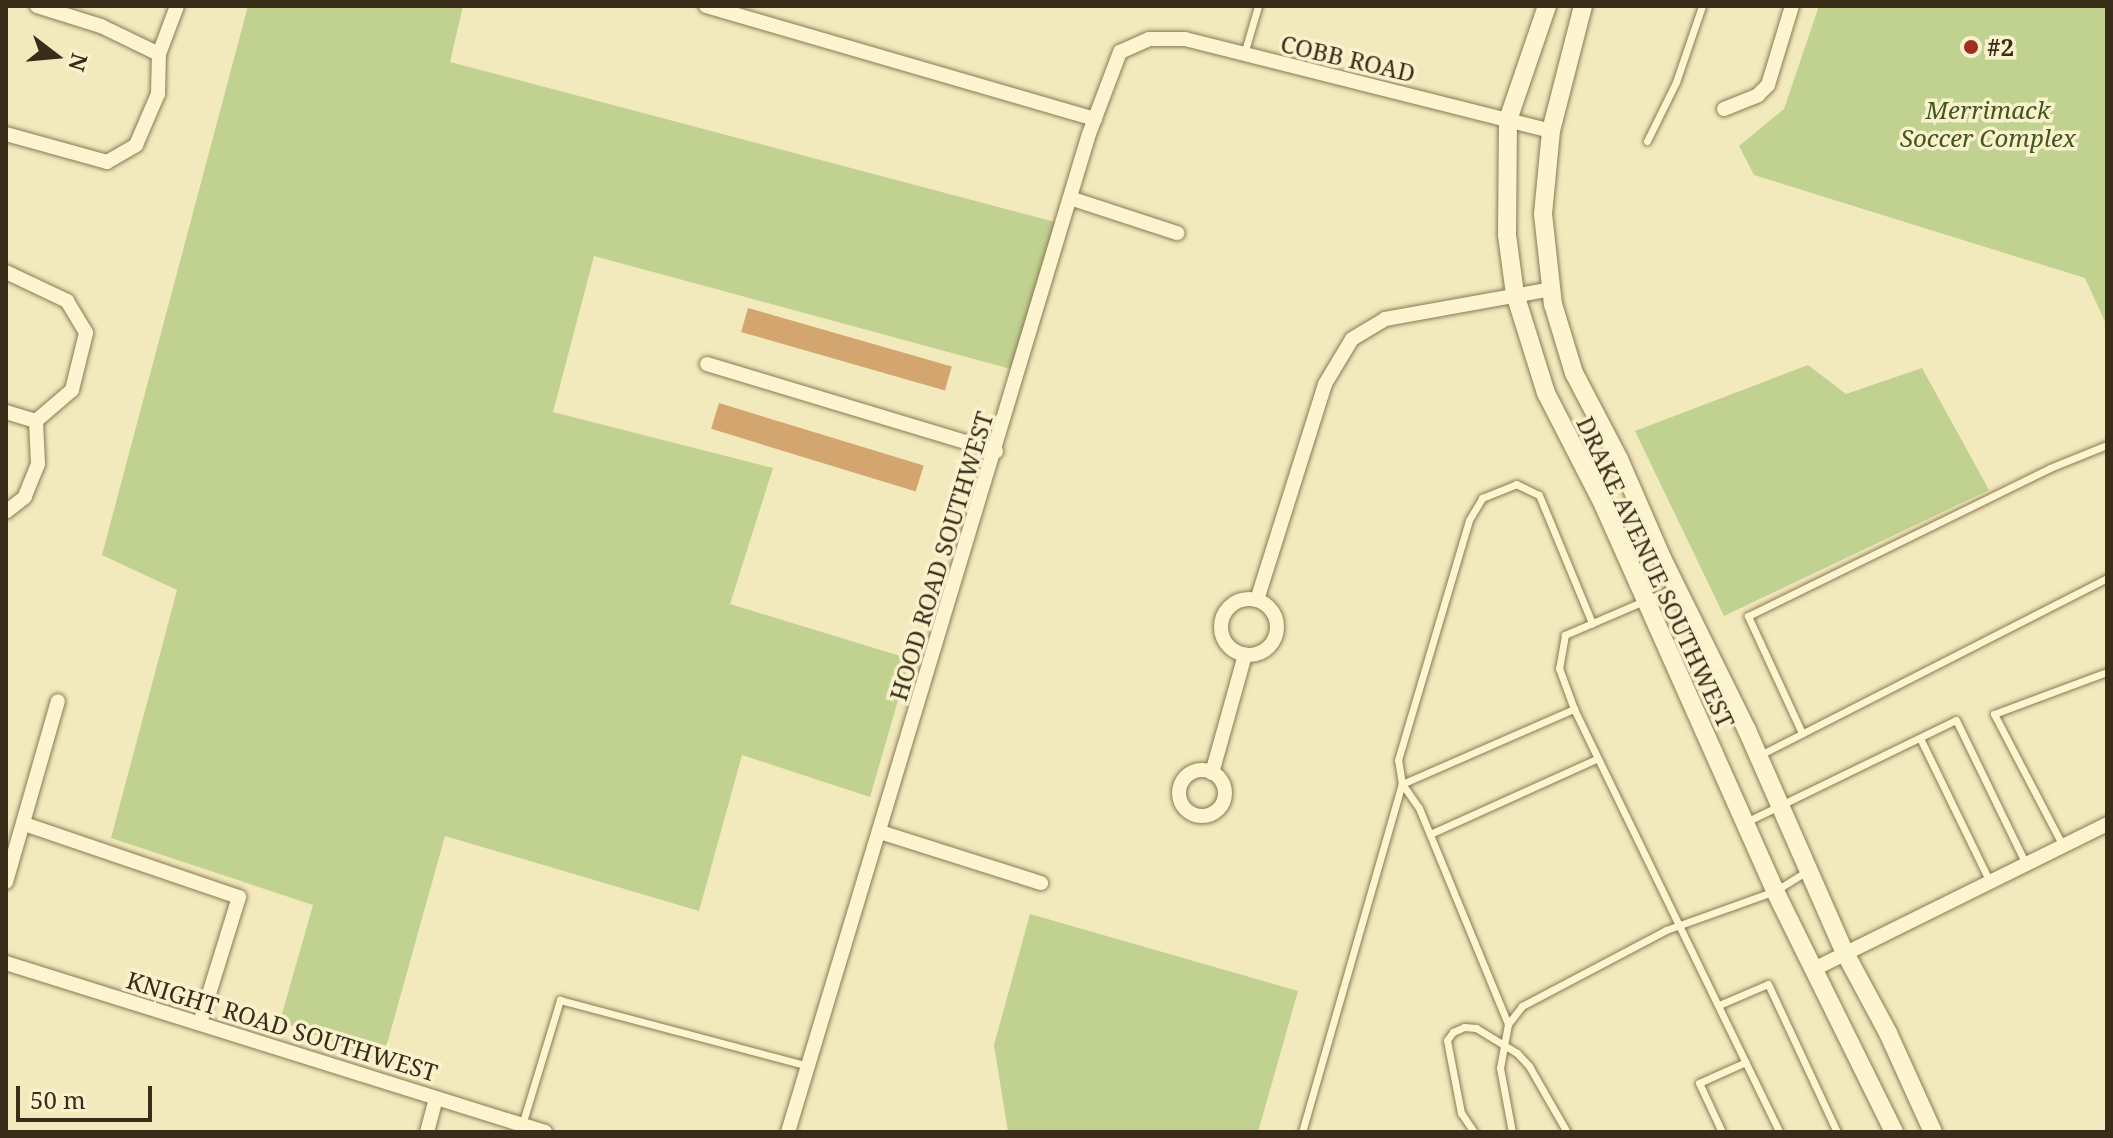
<!DOCTYPE html>
<style>
body{margin:0}
#map{position:relative;width:2113px;height:1138px;overflow:hidden;background:#f2e9bd;font-family:"Noto Serif",serif}
div>[style]{position:absolute}
.green>*{inset:0;background:#c0d190}
.building>*{inset:0;background:#d4a66f;transform-origin:0 0}
.roads{filter:drop-shadow(0 0 2px #8b7954) drop-shadow(0 0 2px #8b7954)}
.service>*{height:7px;margin:-3.5px;padding:0 3.5px;transform-origin:3.5px;border-radius:3.5px;background:#fcf5d0}
.minor>*{height:14px;margin:-7px;padding:0 7px;transform-origin:7px;border-radius:7px;background:#fcf5d0}
.minor>.ring{margin:-7px;padding:0;box-sizing:content-box;background:none;border:14px solid #fcf5d0;border-radius:50%}
.tertiary>*{height:18px;margin:-9px;padding:0 9px;transform-origin:9px;border-radius:9px;background:#fcf5d0}
.dots>*{width:22px;height:22px;translate:-50% -50%;box-sizing:border-box;border:4px solid #f9f2cd;border-radius:50%}
span{translate:-50% -50%;white-space:nowrap;text-align:center;line-height:1.15;-webkit-text-stroke:7px #f9f2cd;paint-order:stroke}
.poi-label{font-size:24px;color:#392d1a;font-weight:700}
.left{translate:0 -50%;text-align:left}
.street-label{font-size:24px;color:#392d1a}
.park-label{font-size:24px;color:#42571f;font-style:italic}
.frame{position:absolute;inset:0;border:8px solid #392d1a;pointer-events:none}
.north{position:absolute;left:16px;top:16px;width:80px;height:80px;-webkit-text-stroke:6px #f9f2cd;paint-order:stroke;rotate:106deg;font-size:22px;font-weight:700;line-height:32px;text-align:center;color:#392d1a}
.north::after{content:'';display:block;margin:auto;width:28px;height:36px;background:#392d1a;clip-path:polygon(50% 0,100% 100%,50% 72%,0 100%)}
.scale{position:absolute;left:16px;top:1086px;width:136px;height:36px;box-sizing:border-box;border:4px solid #392d1a;border-top:0;padding-left:10px;font-size:24px;line-height:28px;white-space:nowrap;color:#392d1a;-webkit-text-stroke:6px #f9f2cd;paint-order:stroke}
</style>
<div id="map">
<div class="green">
<i style="clip-path:polygon(248px 6px,463px 6px,450px 62px,1055px 222px,1011px 369px,594px 256px,553px 412px,773px 468px,730px 604px,910px 659px,870px 797px,742px 755px,699px 911px,445px 836px,382px 1062px,280px 1021px,313px 905px,111px 838px,177px 590px,102px 555px)"></i>
<i style="clip-path:polygon(1819px 6px,2107px 6px,2107px 326px,2085px 278px,1754px 175px,1739px 146px,1784px 109px)"></i>
<i style="clip-path:polygon(1808px 365px,1846px 394px,1922px 368px,1989px 490px,1724px 616px,1635px 431px)"></i>
<i style="clip-path:polygon(1030px 914px,1298px 991px,1258px 1132px,1008px 1132px,994px 1045px)"></i>
</div>
<div class="building">
<i style="left:748px;top:308px;width:212px;height:25px;rotate:16deg"></i>
<i style="left:719px;top:403px;width:214px;height:27px;rotate:17deg"></i>
</div>
<div class="roads">
<div class="service">
<i style="left:1244px;top:54px;width:50px;rotate:-73.7deg"></i>
<i style="left:1647px;top:141px;width:66px;rotate:-63.8deg"></i>
<i style="left:1676px;top:82px;width:80px;rotate:-71.1deg"></i>
<i style="left:1674px;top:588px;width:119px;rotate:156.7deg"></i>
<i style="left:1565px;top:635px;width:34px;rotate:100deg"></i>
<i style="left:1559px;top:668px;width:44px;rotate:69.9deg"></i>
<i style="left:1574px;top:709px;width:470px;rotate:64.1deg"></i>
<i style="left:1802px;top:733px;width:129px;rotate:-114.8deg"></i>
<i style="left:1748px;top:616px;width:336px;rotate:-26.1deg"></i>
<i style="left:2050px;top:468px;width:61px;rotate:-22deg"></i>
<i style="left:1920px;top:738px;width:160px;rotate:64.1deg"></i>
<i style="left:1760px;top:755px;width:390px;rotate:-27deg"></i>
<i style="left:1746px;top:822px;width:233px;rotate:-25.9deg"></i>
<i style="left:1956px;top:720px;width:160px;rotate:64.1deg"></i>
<i style="left:1430px;top:834px;width:184px;rotate:-24.3deg"></i>
<i style="left:2063px;top:846px;width:149px;rotate:-117.6deg"></i>
<i style="left:1994px;top:714px;width:121px;rotate:-20.4deg"></i>
<i style="left:1719px;top:1005px;width:53px;rotate:-23.2deg"></i>
<i style="left:1768px;top:984px;width:163px;rotate:65deg"></i>
<i style="left:1508px;top:1024px;width:234px;rotate:-112.4deg"></i>
<i style="left:1419px;top:808px;width:29px;rotate:-125deg"></i>
<i style="left:1402px;top:784px;width:188px;rotate:-23.6deg"></i>
<i style="left:522px;top:1125px;width:131px;rotate:-73.1deg"></i>
<i style="left:560px;top:1000px;width:257px;rotate:14.9deg"></i>
<i style="left:1302px;top:1132px;width:362px;rotate:-74deg"></i>
<i style="left:1402px;top:784px;width:24px;rotate:-99deg"></i>
<i style="left:1398px;top:760px;width:250px;rotate:-73.5deg"></i>
<i style="left:1469px;top:520px;width:26px;rotate:-59deg"></i>
<i style="left:1482px;top:498px;width:37px;rotate:-22deg"></i>
<i style="left:1516px;top:484px;width:25px;rotate:26deg"></i>
<i style="left:1539px;top:495px;width:139px;rotate:67.5deg"></i>
<i style="left:1474px;top:1132px;width:23px;rotate:-124deg"></i>
<i style="left:1461px;top:1113px;width:74px;rotate:-100.9deg"></i>
<i style="left:1447px;top:1040px;width:10px;rotate:-53deg"></i>
<i style="left:1453px;top:1032px;width:12px;rotate:-24deg"></i>
<i style="left:1464px;top:1027px;width:12px;rotate:5deg"></i>
<i style="left:1476px;top:1028px;width:48px;rotate:31.4deg"></i>
<i style="left:1517px;top:1053px;width:18px;rotate:47deg"></i>
<i style="left:1529px;top:1066px;width:76px;rotate:60.1deg"></i>
<i style="left:1512px;top:1132px;width:65px;rotate:-100.6deg"></i>
<i style="left:1500px;top:1068px;width:45px;rotate:-79.7deg"></i>
<i style="left:1508px;top:1024px;width:23px;rotate:-52deg"></i>
<i style="left:1522px;top:1006px;width:163px;rotate:-27.8deg"></i>
<i style="left:1666px;top:930px;width:116px;rotate:-19.7deg"></i>
<i style="left:1775px;top:891px;width:38px;rotate:-32deg"></i>
<i style="left:1722px;top:1132px;width:54px;rotate:-115.1deg"></i>
<i style="left:1699px;top:1083px;width:51px;rotate:-24.1deg"></i>
</div>
<div class="minor">
<i style="left:37px;top:6px;width:67px;rotate:17.4deg"></i>
<i style="left:101px;top:26px;width:64px;rotate:25.8deg"></i>
<i style="left:706px;top:6px;width:405px;rotate:16.2deg"></i>
<i style="left:1724px;top:109px;width:37px;rotate:-22deg"></i>
<i style="left:1758px;top:95px;width:14px;rotate:-45deg"></i>
<i style="left:1768px;top:85px;width:83px;rotate:-73.1deg"></i>
<i style="left:6px;top:134px;width:105px;rotate:15.5deg"></i>
<i style="left:107px;top:162px;width:34px;rotate:-30deg"></i>
<i style="left:136px;top:145px;width:56px;rotate:-66.7deg"></i>
<i style="left:158px;top:94px;width:40px;rotate:-88.6deg"></i>
<i style="left:159px;top:54px;width:51px;rotate:-69.4deg"></i>
<i style="left:1070px;top:198px;width:113px;rotate:18.1deg"></i>
<i style="left:6px;top:272px;width:68px;rotate:25.4deg"></i>
<i style="left:67px;top:301px;width:37px;rotate:59deg"></i>
<i style="left:86px;top:333px;width:59px;rotate:103.8deg"></i>
<i style="left:72px;top:390px;width:48px;rotate:139.3deg"></i>
<i style="left:36px;top:421px;width:43px;rotate:87.3deg"></i>
<i style="left:38px;top:464px;width:35px;rotate:112deg"></i>
<i style="left:25px;top:497px;width:24px;rotate:142deg"></i>
<i style="left:707px;top:364px;width:302px;rotate:16.8deg"></i>
<i style="left:6px;top:412px;width:31px;rotate:17deg"></i>
<i class="ring" style="left:1221px;top:599px;width:42px;height:42px"></i>
<i style="left:1257px;top:600px;width:226px;rotate:-72.5deg"></i>
<i style="left:1325px;top:384px;width:52px;rotate:-59deg"></i>
<i style="left:1352px;top:339px;width:39px;rotate:-31deg"></i>
<i style="left:1385px;top:319px;width:169px;rotate:-10.2deg"></i>
<i class="ring" style="left:1179px;top:770px;width:32px;height:32px"></i>
<i style="left:1212px;top:773px;width:123px;rotate:-74.4deg"></i>
<i style="left:24px;top:824px;width:227px;rotate:18.8deg"></i>
<i style="left:239px;top:897px;width:132px;rotate:107.2deg"></i>
<i style="left:880px;top:832px;width:169px;rotate:17.6deg"></i>
<i style="left:6px;top:882px;width:188px;rotate:-74deg"></i>
<i style="left:6px;top:963px;width:565px;rotate:17.41deg"></i>
<i style="left:1814px;top:969px;width:327px;rotate:-26.3deg"></i>
<i style="left:427px;top:1132px;width:35px;rotate:-75deg"></i>
<i style="left:788px;top:1132px;width:1042px;rotate:-73.22deg"></i>
<i style="left:1089px;top:134px;width:88px;rotate:-69.3deg"></i>
<i style="left:1120px;top:52px;width:32px;rotate:-24deg"></i>
<i style="left:1149px;top:39px;width:36px"></i>
<i style="left:1185px;top:39px;width:377px;rotate:14.1deg"></i>
</div>
<div class="tertiary">
<i style="left:1547px;top:6px;width:120px;rotate:108.9deg"></i>
<i style="left:1508px;top:120px;width:115px;rotate:90.5deg"></i>
<i style="left:1507px;top:235px;width:60px;rotate:82.3deg"></i>
<i style="left:1515px;top:294px;width:104px;rotate:72.6deg"></i>
<i style="left:1546px;top:393px;width:125px;rotate:62.8deg"></i>
<i style="left:1603px;top:504px;width:424px;rotate:66deg"></i>
<i style="left:1775px;top:891px;width:269px;rotate:63.7deg"></i>
<i style="left:1583px;top:6px;width:129px;rotate:104.4deg"></i>
<i style="left:1551px;top:131px;width:83px;rotate:95.5deg"></i>
<i style="left:1543px;top:214px;width:91px;rotate:83.7deg"></i>
<i style="left:1553px;top:304px;width:72px;rotate:73.1deg"></i>
<i style="left:1574px;top:373px;width:97px;rotate:62.4deg"></i>
<i style="left:1619px;top:459px;width:110px;rotate:66.5deg"></i>
<i style="left:1663px;top:560px;width:190px;rotate:63.7deg"></i>
<i style="left:1747px;top:730px;width:244px;rotate:66.3deg"></i>
<i style="left:1845px;top:953px;width:91px;rotate:61.7deg"></i>
<i style="left:1888px;top:1033px;width:109px;rotate:65.6deg"></i>
</div>
</div>
<div class="dots">
<i style="left:1971px;top:47px;background:#a02f1e"></i>
</div>
<div class="poi-label">
<span class="left" style="left:1987px;top:47px">#2</span>
</div>
<div class="street-label">
<span style="left:1348px;top:58px;rotate:13deg">COBB ROAD</span>
<span style="left:941px;top:556px;rotate:-73deg">HOOD ROAD SOUTHWEST</span>
<span style="left:1656px;top:572px;rotate:65deg">DRAKE AVENUE SOUTHWEST</span>
<span style="left:282px;top:1026px;rotate:17deg">KNIGHT ROAD SOUTHWEST</span>
</div>
<div class="park-label">
<span style="left:1988px;top:124px">Merrimack<br>Soccer Complex</span>
</div>
<div class="frame"></div>
<div class="north">N</div>
<div class="scale">50 m</div>
</div>
